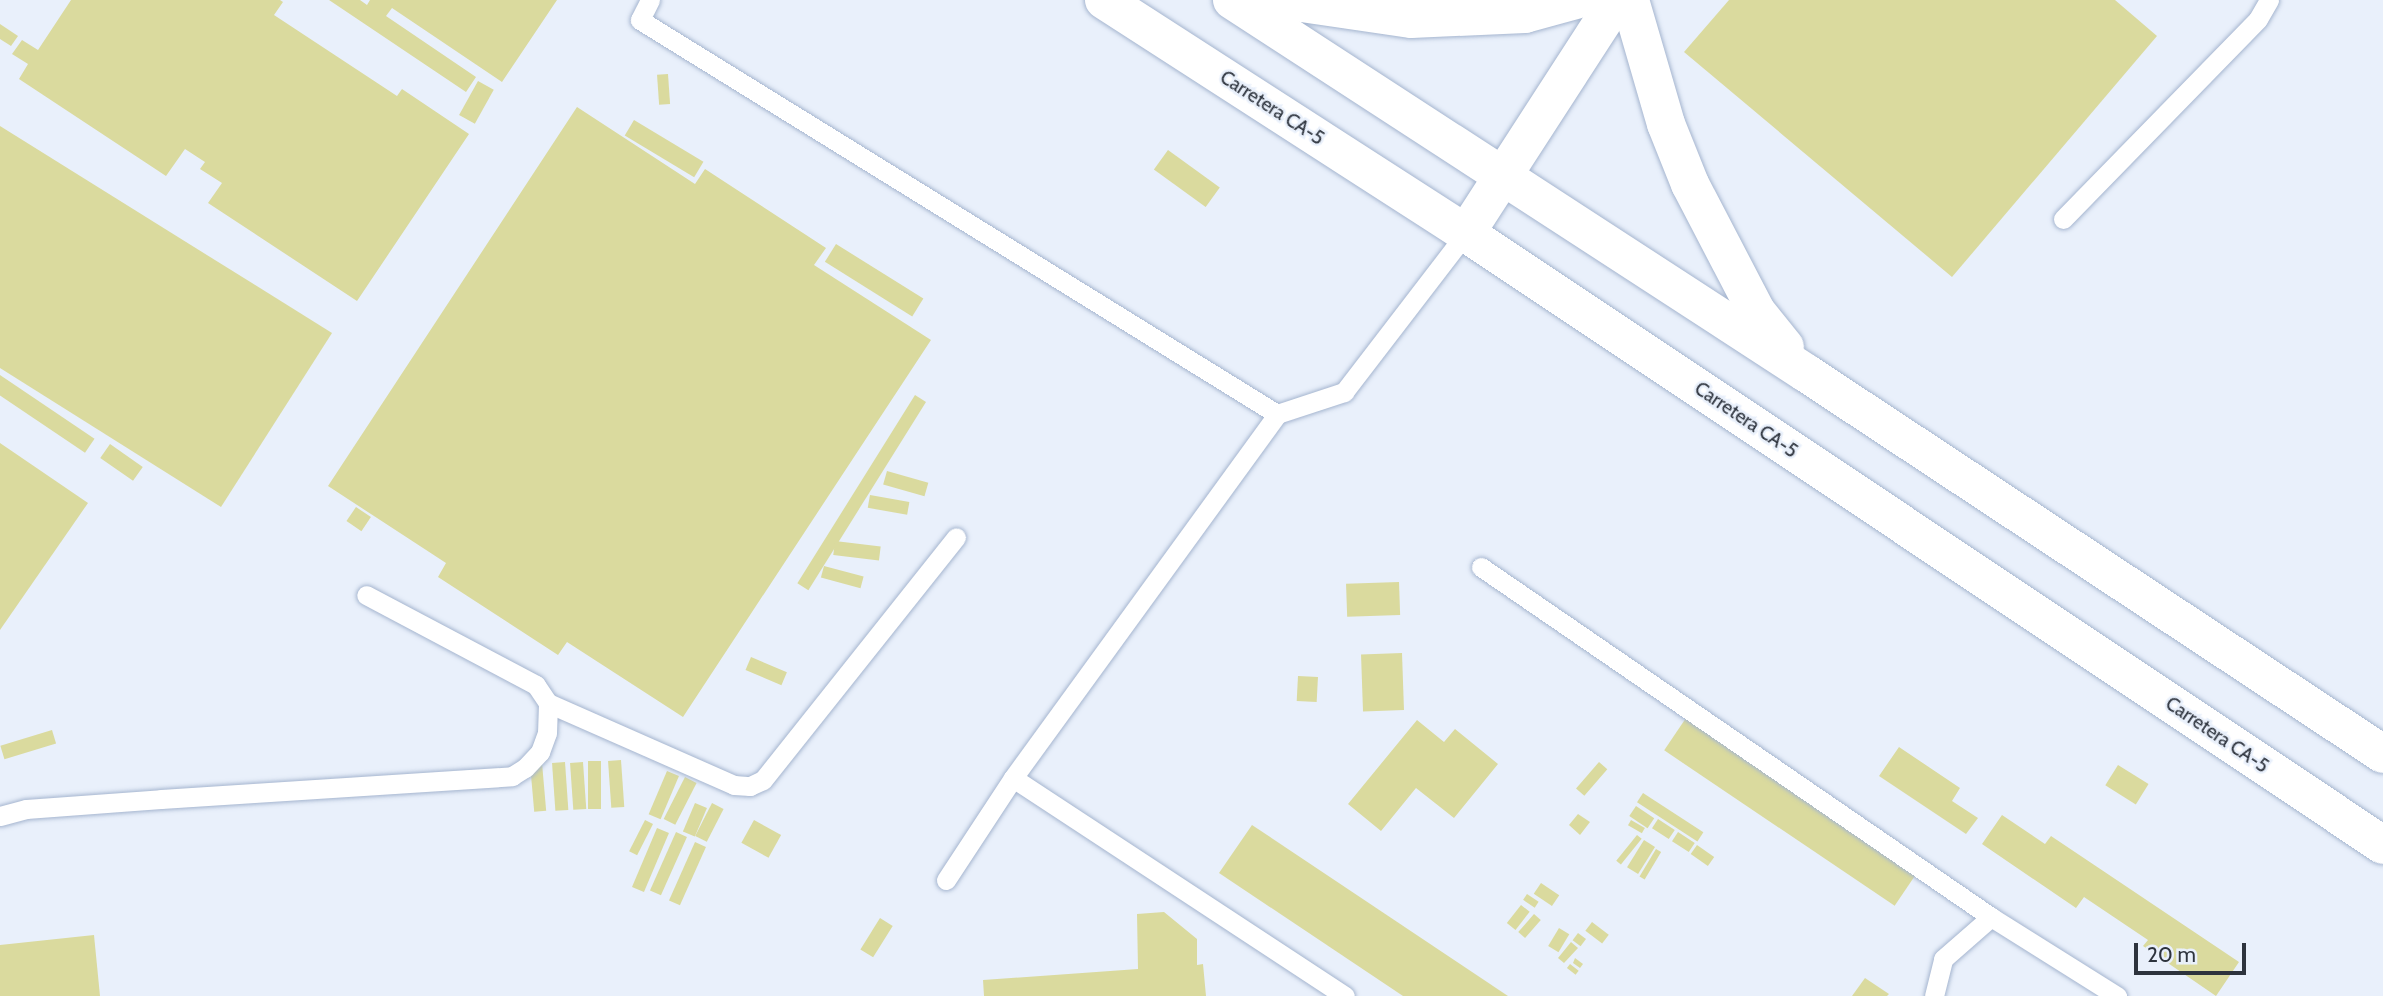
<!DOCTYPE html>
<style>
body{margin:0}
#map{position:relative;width:2383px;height:996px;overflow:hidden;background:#e9f0fb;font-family:Cabin,sans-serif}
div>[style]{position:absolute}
.building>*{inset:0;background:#dada9e;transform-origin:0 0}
.roads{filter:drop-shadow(0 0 2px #a5b5cf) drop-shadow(0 0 2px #a5b5cf)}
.lane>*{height:19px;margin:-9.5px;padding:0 9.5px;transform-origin:9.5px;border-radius:9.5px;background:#fff}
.secondary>*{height:38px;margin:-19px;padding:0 19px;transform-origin:19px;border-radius:19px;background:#fff}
.highway>*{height:38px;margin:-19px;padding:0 19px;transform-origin:19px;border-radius:19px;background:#fff}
span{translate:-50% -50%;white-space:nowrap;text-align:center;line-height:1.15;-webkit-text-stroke:5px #e9f0fb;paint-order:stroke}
.street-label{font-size:19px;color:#2d333d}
.scale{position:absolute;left:2134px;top:943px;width:112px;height:32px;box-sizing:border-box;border:4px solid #2d333d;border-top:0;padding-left:9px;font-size:21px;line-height:24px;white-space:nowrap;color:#2d333d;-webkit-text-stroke:5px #e9f0fb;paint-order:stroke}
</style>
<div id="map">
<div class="building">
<i style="clip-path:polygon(71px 0,280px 0,283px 2px,274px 15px,397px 96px,402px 89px,469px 134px,357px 301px,208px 203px,222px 183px,200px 169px,205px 162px,185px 149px,166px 176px,19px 79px,28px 64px,12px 54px,22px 40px,38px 50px)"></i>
<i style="clip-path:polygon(329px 0,360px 0,367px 5px,370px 0,557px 0,502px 82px,392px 8px,386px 16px,476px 77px,466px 92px)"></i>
<i style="clip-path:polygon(1729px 0,2115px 0,2157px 36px,1952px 277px,1684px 52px)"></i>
<i style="clip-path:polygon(0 24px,18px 36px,11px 46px,0 39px)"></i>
<i style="left:668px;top:74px;width:30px;height:11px;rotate:86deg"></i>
<i style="left:478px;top:81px;width:18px;height:39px;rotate:29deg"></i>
<i style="clip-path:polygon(577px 107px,695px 184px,705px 169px,826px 248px,814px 265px,931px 340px,683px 717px,567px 642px,558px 655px,438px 577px,446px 563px,328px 486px)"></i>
<i style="left:634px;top:120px;width:81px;height:18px;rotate:31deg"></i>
<i style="clip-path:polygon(0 126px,332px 333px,221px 507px,0 368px)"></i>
<i style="left:1168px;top:150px;width:64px;height:24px;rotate:36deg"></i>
<i style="left:836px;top:244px;width:103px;height:21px;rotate:32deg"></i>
<i style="left:0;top:375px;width:114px;height:17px;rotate:34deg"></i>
<i style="left:915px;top:395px;width:13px;height:222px;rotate:32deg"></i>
<i style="clip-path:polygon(0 443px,88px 503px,0 630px)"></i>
<i style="left:110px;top:444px;width:40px;height:17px;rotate:35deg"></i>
<i style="left:887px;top:471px;width:43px;height:14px;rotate:16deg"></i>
<i style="left:870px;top:495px;width:40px;height:13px;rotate:10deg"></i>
<i style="left:356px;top:507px;width:18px;height:17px;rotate:34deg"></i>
<i style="left:835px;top:541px;width:46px;height:14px;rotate:7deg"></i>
<i style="left:824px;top:566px;width:41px;height:12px;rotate:15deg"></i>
<i style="left:1399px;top:582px;width:33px;height:53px;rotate:88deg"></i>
<i style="left:1402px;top:653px;width:57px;height:41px;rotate:88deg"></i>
<i style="left:751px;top:657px;width:39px;height:14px;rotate:23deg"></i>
<i style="left:1298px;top:676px;width:20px;height:25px;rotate:3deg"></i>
<i style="left:1686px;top:718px;width:278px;height:39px;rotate:34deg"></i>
<i style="clip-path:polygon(1417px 720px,1444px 742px,1455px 729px,1498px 764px,1454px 818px,1416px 788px,1381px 831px,1348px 804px)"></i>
<i style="left:52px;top:730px;width:14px;height:54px;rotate:73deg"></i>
<i style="clip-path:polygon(1899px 747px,1960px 788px,1952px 801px,1978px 818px,1966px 834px,1879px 776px)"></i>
<i style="left:621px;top:760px;width:47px;height:13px;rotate:86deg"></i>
<i style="left:588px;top:761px;width:13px;height:48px"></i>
<i style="left:565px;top:762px;width:48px;height:13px;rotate:86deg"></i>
<i style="left:583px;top:762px;width:47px;height:13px;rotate:86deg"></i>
<i style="left:1599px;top:762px;width:11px;height:35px;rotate:41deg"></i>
<i style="left:542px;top:763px;width:48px;height:12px;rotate:85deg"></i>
<i style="left:2118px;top:765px;width:36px;height:24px;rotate:32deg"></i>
<i style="left:667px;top:771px;width:13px;height:47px;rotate:23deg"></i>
<i style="left:685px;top:777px;width:13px;height:47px;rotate:27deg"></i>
<i style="left:1643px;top:793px;width:72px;height:11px;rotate:33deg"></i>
<i style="left:695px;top:803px;width:13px;height:31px;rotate:23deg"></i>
<i style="left:712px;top:803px;width:13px;height:37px;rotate:27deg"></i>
<i style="left:1636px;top:806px;width:22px;height:12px;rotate:34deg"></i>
<i style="clip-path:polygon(1578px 814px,1590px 822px,1580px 835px,1569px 825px)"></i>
<i style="clip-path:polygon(2002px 815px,2045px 844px,2051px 836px,2239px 962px,2216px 996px,2143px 946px,2148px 940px,2084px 897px,2076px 908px,1982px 844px)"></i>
<i style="left:1658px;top:819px;width:20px;height:11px;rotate:33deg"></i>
<i style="left:645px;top:820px;width:9px;height:35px;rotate:27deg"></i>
<i style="left:754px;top:820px;width:31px;height:26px;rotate:29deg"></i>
<i style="left:1631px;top:820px;width:16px;height:6px;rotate:30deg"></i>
<i style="clip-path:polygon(1252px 825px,1508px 996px,1403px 996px,1219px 873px)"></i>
<i style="left:657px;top:828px;width:13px;height:64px;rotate:23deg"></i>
<i style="left:676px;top:832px;width:12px;height:64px;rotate:24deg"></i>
<i style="left:1678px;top:832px;width:20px;height:11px;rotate:33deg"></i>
<i style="left:1637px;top:835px;width:6px;height:33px;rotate:39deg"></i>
<i style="left:1644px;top:840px;width:13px;height:32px;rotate:32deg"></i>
<i style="left:695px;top:842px;width:12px;height:64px;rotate:24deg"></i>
<i style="left:1697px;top:845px;width:21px;height:11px;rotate:35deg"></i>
<i style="left:1656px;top:849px;width:6px;height:32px;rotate:31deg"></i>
<i style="left:1541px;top:883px;width:22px;height:13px;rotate:34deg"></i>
<i style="left:1527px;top:894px;width:14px;height:7px;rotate:34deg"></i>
<i style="left:1521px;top:905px;width:11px;height:23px;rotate:38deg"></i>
<i style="clip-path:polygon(1164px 912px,1197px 939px,1197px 965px,1203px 964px,1206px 996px,984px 996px,983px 980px,1138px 969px,1137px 914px)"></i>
<i style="left:1534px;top:914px;width:9px;height:24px;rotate:41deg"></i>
<i style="left:880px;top:918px;width:15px;height:37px;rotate:32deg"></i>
<i style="left:1592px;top:922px;width:21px;height:11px;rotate:37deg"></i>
<i style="left:1559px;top:928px;width:12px;height:21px;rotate:31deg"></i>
<i style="left:1578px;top:933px;width:10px;height:9px;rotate:37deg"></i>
<i style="clip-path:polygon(94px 935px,100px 996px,0 996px,0 945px)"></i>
<i style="clip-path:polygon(1571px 942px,1578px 948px,1564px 963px,1558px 958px)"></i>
<i style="clip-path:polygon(1575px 958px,1583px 964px,1580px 968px,1573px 963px)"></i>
<i style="left:1570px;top:964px;width:11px;height:5px;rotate:38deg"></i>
<i style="clip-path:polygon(1865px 978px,1889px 994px,1887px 996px,1852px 996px)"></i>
</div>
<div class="roads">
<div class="lane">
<i style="left:650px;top:0;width:22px;rotate:117deg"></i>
<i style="left:640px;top:20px;width:749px;rotate:31.74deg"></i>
<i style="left:2063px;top:219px;width:279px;rotate:-45.7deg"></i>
<i style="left:2258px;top:19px;width:22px;rotate:-60deg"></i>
<i style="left:1481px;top:567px;width:619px;rotate:34.46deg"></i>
<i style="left:1991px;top:917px;width:149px;rotate:32.1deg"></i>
<i style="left:548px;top:703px;width:203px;rotate:23.8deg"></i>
<i style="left:734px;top:785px;width:16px;rotate:4deg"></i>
<i style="left:750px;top:786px;width:14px;rotate:-25deg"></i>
<i style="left:763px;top:780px;width:310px;rotate:-51.5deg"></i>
<i style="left:1013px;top:778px;width:397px;rotate:33.3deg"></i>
<i style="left:0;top:816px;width:27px;rotate:-15deg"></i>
<i style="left:26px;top:809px;width:135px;rotate:-4.2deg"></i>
<i style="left:161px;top:799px;width:352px;rotate:-3.7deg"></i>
<i style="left:512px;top:776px;width:15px;rotate:-32deg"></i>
<i style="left:525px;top:768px;width:22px;rotate:-47deg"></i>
<i style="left:540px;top:752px;width:20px;rotate:-70deg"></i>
<i style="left:547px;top:733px;width:30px;rotate:-88deg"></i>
<i style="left:548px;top:703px;width:22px;rotate:-124deg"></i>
<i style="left:536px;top:685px;width:192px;rotate:-152.1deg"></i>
<i style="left:946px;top:880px;width:122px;rotate:-56.7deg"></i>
<i style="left:1013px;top:778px;width:450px;rotate:-54deg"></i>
<i style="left:1277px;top:414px;width:71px;rotate:-18.2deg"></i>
<i style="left:1344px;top:392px;width:200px;rotate:-52.5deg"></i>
<i style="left:1934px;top:996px;width:38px;rotate:-76deg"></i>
<i style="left:1943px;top:959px;width:64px;rotate:-41.2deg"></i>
</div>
<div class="secondary">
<i style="left:1466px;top:233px;width:278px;rotate:-57.1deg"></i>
</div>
<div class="highway">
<i style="left:1104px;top:0;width:431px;rotate:32.8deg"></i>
<i style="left:1466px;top:233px;width:1102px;rotate:33.72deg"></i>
<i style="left:1232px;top:0;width:685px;rotate:33.02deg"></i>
<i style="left:1806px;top:373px;width:691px;rotate:33.44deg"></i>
<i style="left:1281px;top:0;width:131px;rotate:8.3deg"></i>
<i style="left:1411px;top:19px;width:114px;rotate:-2.5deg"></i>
<i style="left:1525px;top:14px;width:53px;rotate:-15.4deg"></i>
<i style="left:1630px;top:0;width:129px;rotate:73.8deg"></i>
<i style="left:1666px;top:124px;width:65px;rotate:68.2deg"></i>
<i style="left:1690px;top:184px;width:143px;rotate:62.5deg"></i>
<i style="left:1756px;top:311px;width:46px;rotate:51.1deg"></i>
</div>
</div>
<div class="street-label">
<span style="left:1272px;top:108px;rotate:33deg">Carretera CA-5</span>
<span style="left:1746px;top:420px;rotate:34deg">Carretera CA-5</span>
<span style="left:2217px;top:735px;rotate:34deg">Carretera CA-5</span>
</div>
<div class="scale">20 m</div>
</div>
